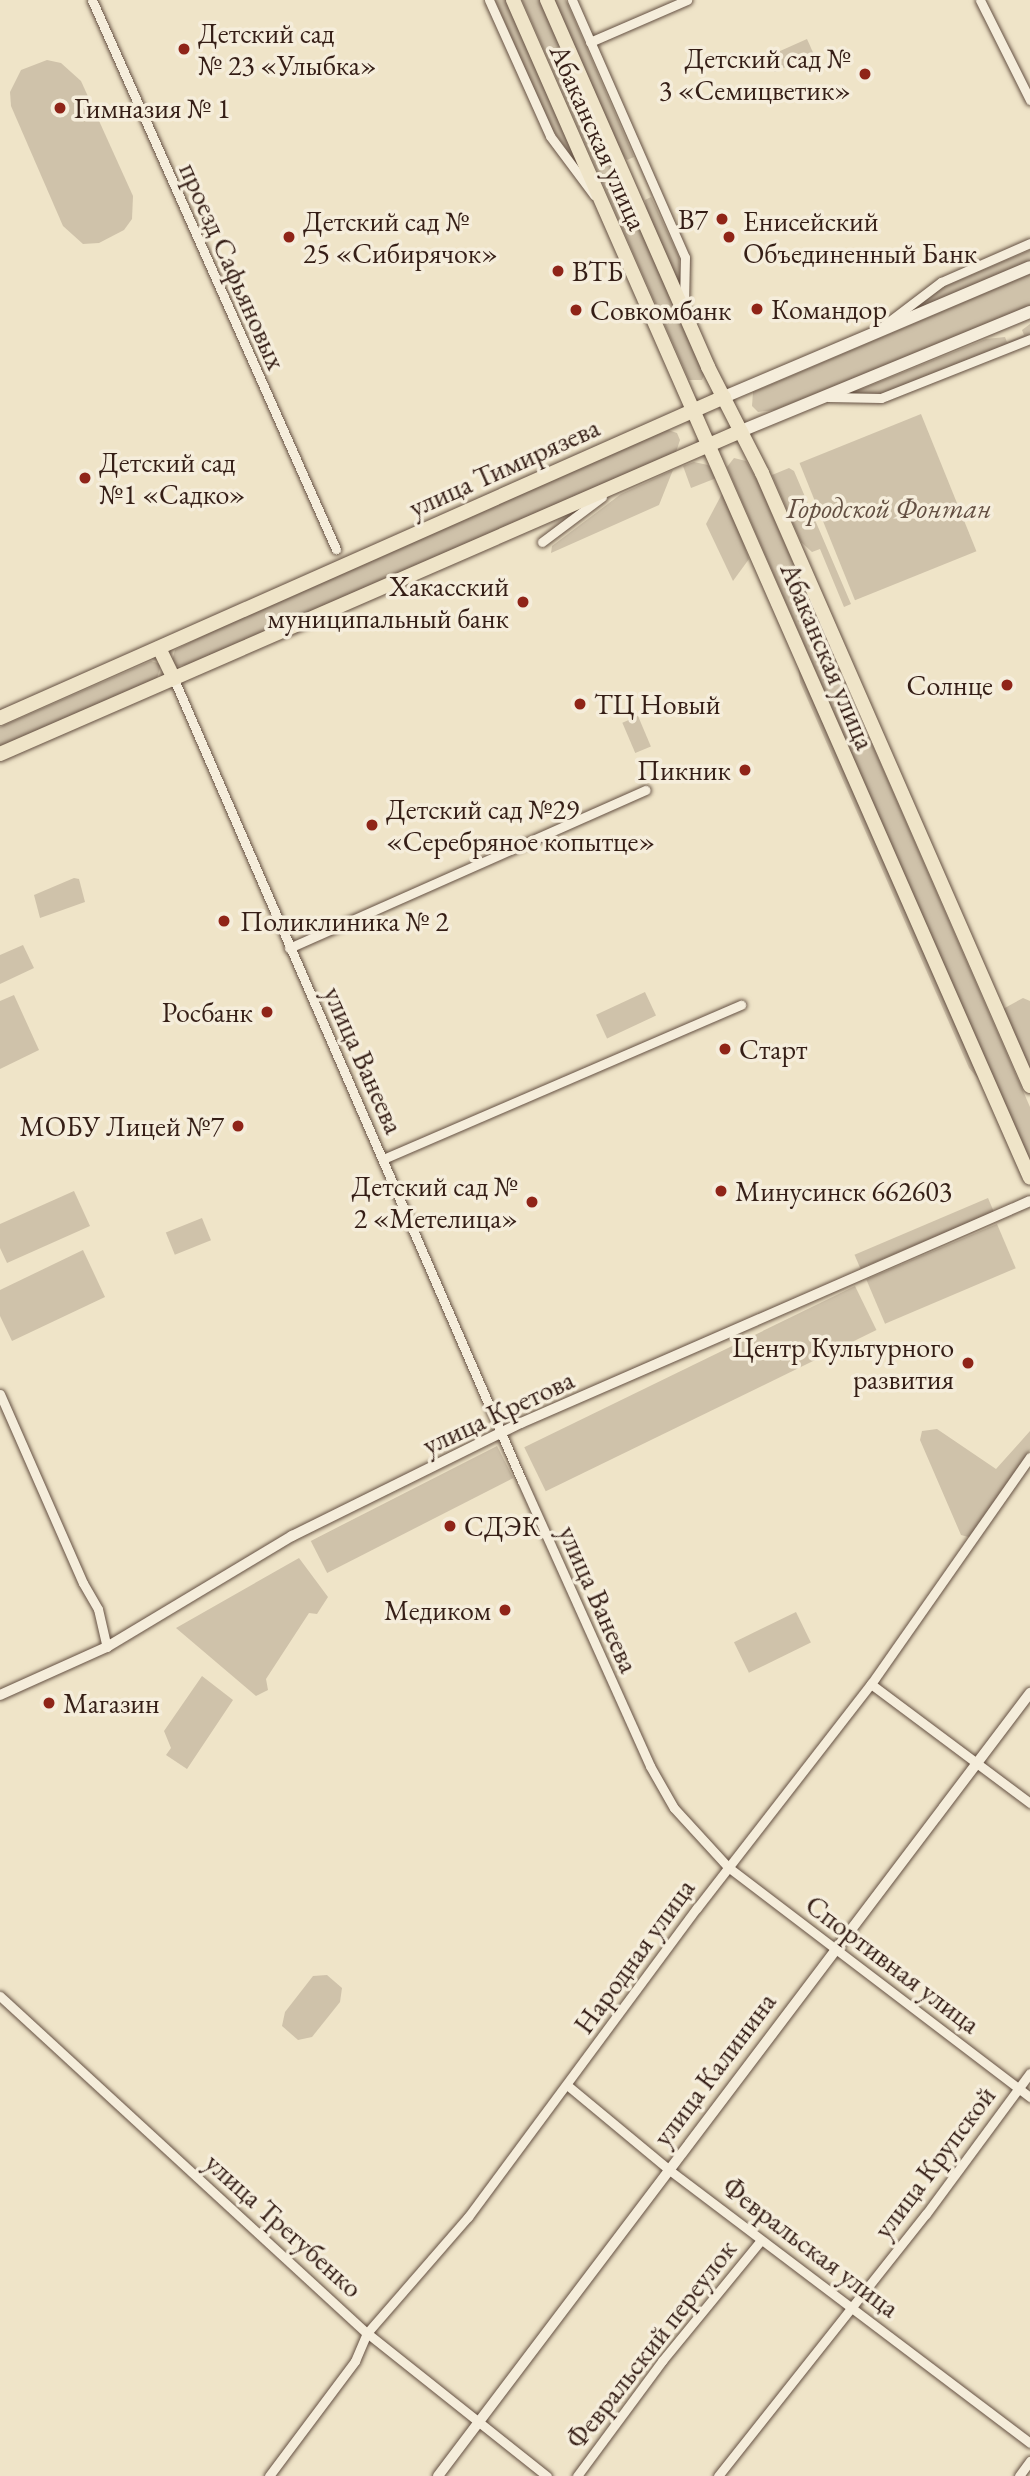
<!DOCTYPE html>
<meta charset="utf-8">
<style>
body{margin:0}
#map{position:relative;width:1030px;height:2476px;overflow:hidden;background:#efe4c8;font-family:"EB Garamond",serif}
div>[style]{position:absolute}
.green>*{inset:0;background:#cfc2aa;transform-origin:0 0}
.roads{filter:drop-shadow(0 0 2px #645042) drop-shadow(0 0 2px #645042)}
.minor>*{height:9px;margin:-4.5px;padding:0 4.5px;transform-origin:4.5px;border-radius:4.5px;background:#f5eddb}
.tertiary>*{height:10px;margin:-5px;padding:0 5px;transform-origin:5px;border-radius:5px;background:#f5eddb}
.secondary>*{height:12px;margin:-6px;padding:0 6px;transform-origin:6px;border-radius:6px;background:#f5eddb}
.primary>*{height:14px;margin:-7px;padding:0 7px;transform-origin:7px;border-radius:7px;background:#efe4c8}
.dots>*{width:19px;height:19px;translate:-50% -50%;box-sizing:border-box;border:4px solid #f5eddb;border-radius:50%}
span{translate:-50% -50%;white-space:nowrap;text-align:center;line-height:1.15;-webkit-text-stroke:7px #f5eddb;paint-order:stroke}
.poi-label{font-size:28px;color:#351e16}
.left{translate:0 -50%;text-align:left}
.right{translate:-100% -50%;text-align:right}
.street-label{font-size:28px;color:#351e16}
.park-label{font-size:28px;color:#634f42;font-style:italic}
</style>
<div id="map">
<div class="green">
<i style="clip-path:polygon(495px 0,509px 0,584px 173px,551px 128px)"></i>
<i style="clip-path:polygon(522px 0,540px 0,705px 373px,702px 380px,689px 380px)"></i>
<i style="clip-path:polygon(552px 0,566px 0,634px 157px,627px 160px,615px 145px)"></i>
<i style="left:807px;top:39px;width:17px;height:43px;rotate:66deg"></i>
<i style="clip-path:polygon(47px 60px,61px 63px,81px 81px,133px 196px,132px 219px,124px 230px,99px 243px,83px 244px,63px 226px,11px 106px,10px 92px,21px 70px)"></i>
<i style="clip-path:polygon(651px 197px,679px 257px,681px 292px,648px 220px,645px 200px)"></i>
<i style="clip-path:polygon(1030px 250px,1030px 263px,903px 317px,941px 288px)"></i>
<i style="clip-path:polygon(1030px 274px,1030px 307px,775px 410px,758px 412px,752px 406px,753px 392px)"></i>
<i style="clip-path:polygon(1030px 324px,1030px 336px,879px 395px,849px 394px,986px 339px,1005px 337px,1007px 342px,1024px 335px,1022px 330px)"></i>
<i style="left:921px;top:414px;width:148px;height:131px;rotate:68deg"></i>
<i style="clip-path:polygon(665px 429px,677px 433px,680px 440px,676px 452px,188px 665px,176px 666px,172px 661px,175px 650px,224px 625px)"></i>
<i style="clip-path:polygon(734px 458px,746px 461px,758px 482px,1030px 1107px,1030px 1164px,727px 467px)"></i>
<i style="clip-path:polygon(694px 462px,708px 465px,719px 477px,691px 488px,683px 466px)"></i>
<i style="clip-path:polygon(789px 468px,794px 471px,851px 604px,844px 607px,820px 549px,812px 552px,801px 542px,772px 475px)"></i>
<i style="clip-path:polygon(673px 470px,659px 505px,551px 553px,552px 546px,621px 494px)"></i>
<i style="clip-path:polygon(724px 490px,749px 559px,733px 581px,706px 524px)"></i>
<i style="clip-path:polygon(797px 659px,980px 1081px,969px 1068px,800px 682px)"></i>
<i style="clip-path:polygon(151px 661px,161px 664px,157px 679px,0 748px,0 727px)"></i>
<i style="left:638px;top:716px;width:33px;height:17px;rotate:67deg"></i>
<i style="clip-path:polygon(74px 878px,79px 879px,85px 902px,40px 918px,34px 895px)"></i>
<i style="clip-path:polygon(23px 945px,34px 968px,0 984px,0 955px)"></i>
<i style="left:645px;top:992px;width:26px;height:54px;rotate:65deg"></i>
<i style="clip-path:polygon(14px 995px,39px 1050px,0 1069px,0 1001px)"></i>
<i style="clip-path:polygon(1023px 998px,1030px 1001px,1030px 1070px,1003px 1009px)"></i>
<i style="clip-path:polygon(74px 1191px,90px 1226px,7px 1263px,0 1248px,0 1224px)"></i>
<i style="left:988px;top:1198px;width:15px;height:145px;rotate:67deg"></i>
<i style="left:202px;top:1218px;width:24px;height:39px;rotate:68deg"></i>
<i style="left:997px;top:1224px;width:48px;height:142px;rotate:67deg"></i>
<i style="clip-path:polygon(83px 1250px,105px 1297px,12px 1341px,0 1316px,0 1290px)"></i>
<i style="left:855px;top:1286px;width:49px;height:368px;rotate:64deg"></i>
<i style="clip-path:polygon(937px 1429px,996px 1469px,1030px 1431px,1030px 1450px,972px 1538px,961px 1535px,920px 1440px,922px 1431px)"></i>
<i style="left:497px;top:1446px;width:36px;height:209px;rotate:63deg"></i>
<i style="clip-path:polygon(299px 1558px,328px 1597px,317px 1614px,309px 1613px,266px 1679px,268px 1690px,256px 1696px,176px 1628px)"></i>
<i style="left:796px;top:1612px;width:34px;height:69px;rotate:64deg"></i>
<i style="clip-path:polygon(202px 1676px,233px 1700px,187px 1769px,166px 1755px,171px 1748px,164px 1731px)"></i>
<i style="clip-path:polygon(327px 1975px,342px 1988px,340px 2002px,312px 2037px,298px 2040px,282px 2026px,285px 2012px,313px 1976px)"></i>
</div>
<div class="roads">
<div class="minor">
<i style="left:92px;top:0;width:601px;rotate:66.04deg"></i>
<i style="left:489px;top:0;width:149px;rotate:65.8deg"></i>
<i style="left:550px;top:136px;width:74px;rotate:53.3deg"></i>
<i style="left:572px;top:0;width:281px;rotate:66.3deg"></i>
<i style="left:685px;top:257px;width:48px;rotate:91.2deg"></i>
<i style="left:980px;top:0;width:112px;rotate:63.4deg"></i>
<i style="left:590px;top:42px;width:106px;rotate:-23.4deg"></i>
<i style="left:883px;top:326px;width:73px;rotate:-37.2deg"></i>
<i style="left:941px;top:282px;width:97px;rotate:-23.7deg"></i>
<i style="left:828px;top:397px;width:53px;rotate:1.1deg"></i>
<i style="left:881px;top:398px;width:160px;rotate:-21.6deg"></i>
<i style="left:542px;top:542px;width:75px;rotate:-36.9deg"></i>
<i style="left:173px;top:677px;width:876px;rotate:66.54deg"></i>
<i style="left:522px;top:1481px;width:312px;rotate:65.8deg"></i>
<i style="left:650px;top:1766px;width:48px;rotate:60.3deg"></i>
<i style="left:674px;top:1808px;width:80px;rotate:47.5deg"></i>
<i style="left:728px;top:1867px;width:380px;rotate:37.3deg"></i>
<i style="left:289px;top:948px;width:390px;rotate:-23.9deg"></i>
<i style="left:383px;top:1159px;width:390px;rotate:-23.3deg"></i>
<i style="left:0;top:1394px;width:206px;rotate:66.3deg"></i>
<i style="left:83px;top:1583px;width:30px;rotate:60deg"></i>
<i style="left:98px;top:1609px;width:39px;rotate:77deg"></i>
<i style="left:871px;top:1684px;width:199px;rotate:36.8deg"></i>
<i style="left:0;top:1996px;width:498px;rotate:42.6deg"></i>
<i style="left:367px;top:2333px;width:230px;rotate:38.5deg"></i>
<i style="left:567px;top:2085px;width:131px;rotate:39.7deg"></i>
<i style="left:668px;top:2169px;width:454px;rotate:37.1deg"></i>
<i style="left:269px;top:2476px;width:144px;rotate:-53.2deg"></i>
<i style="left:355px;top:2361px;width:30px;rotate:-67deg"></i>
<i style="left:367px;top:2333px;width:154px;rotate:-49deg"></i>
<i style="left:468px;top:2217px;width:385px;rotate:-53.5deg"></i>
<i style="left:697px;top:1908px;width:284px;rotate:-52.2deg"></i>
<i style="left:871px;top:1684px;width:277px;rotate:-55deg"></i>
<i style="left:577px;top:2476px;width:143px;rotate:-53.5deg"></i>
<i style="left:662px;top:2361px;width:156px;rotate:-50.7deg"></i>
<i style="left:718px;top:2476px;width:335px;rotate:-51.6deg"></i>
<i style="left:926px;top:2214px;width:175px;rotate:-53.6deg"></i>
<i style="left:1019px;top:2476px;width:19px;rotate:-54deg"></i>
</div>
<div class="tertiary">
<i style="left:0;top:1695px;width:117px;rotate:-24.2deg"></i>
<i style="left:107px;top:1647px;width:216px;rotate:-31deg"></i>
<i style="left:292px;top:1536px;width:255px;rotate:-26.3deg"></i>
<i style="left:521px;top:1423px;width:555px;rotate:-23.56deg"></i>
<i style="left:438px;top:2476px;width:982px;rotate:-52.91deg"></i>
</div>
<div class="secondary">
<i style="left:724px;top:397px;width:332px;rotate:-23deg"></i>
<i style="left:741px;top:431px;width:313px;rotate:-22.4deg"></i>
</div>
<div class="primary">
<i style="left:513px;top:0;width:1286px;rotate:66.3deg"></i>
<i style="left:547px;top:0;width:401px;rotate:66.3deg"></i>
<i style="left:708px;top:367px;width:119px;rotate:63deg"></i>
<i style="left:762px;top:473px;width:669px;rotate:66.39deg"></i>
<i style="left:159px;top:648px;width:32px;rotate:64deg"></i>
<i style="left:0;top:718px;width:792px;rotate:-23.91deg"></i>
<i style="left:0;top:754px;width:808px;rotate:-23.55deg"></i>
</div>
</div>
<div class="dots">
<i style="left:184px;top:49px;background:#8f2418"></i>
<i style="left:865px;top:74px;background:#8f2418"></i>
<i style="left:60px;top:108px;background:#8f2418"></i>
<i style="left:722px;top:219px;background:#8f2418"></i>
<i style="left:289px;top:237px;background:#8f2418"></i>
<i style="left:729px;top:237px;background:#8f2418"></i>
<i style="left:558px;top:271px;background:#8f2418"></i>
<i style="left:757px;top:309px;background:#8f2418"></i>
<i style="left:576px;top:310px;background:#8f2418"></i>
<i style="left:85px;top:478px;background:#8f2418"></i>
<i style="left:523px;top:602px;background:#8f2418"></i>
<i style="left:1007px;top:685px;background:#8f2418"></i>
<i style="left:580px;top:704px;background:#8f2418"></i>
<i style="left:745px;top:770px;background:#8f2418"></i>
<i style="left:372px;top:825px;background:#8f2418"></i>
<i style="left:224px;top:921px;background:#8f2418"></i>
<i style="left:267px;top:1012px;background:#8f2418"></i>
<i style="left:725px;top:1049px;background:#8f2418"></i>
<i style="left:238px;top:1126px;background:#8f2418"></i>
<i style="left:721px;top:1191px;background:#8f2418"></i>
<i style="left:532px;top:1202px;background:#8f2418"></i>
<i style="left:968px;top:1363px;background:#8f2418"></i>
<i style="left:450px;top:1526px;background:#8f2418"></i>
<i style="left:505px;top:1610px;background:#8f2418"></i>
<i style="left:49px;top:1703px;background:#8f2418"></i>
</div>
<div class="poi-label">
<span class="left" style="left:198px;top:49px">Детский сад<br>№ 23 «Улыбка»</span>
<span class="right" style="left:851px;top:74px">Детский сад №<br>3 «Семицветик»</span>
<span class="left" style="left:74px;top:108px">Гимназия № 1</span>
<span class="right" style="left:708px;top:219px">В7</span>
<span class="left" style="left:303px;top:237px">Детский сад №<br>25 «Сибирячок»</span>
<span class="left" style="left:743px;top:237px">Енисейский<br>Объединенный Банк</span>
<span class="left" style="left:572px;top:271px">ВТБ</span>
<span class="left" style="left:771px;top:309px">Командор</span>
<span class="left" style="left:590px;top:310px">Совкомбанк</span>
<span class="left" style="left:99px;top:478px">Детский сад<br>№1 «Cадко»</span>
<span class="right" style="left:509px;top:602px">Хакасский<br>муниципальный банк</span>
<span class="right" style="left:993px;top:685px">Солнце</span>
<span class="left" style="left:594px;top:704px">ТЦ Новый</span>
<span class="right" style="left:731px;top:770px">Пикник</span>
<span class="left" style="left:386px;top:825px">Детский сад №29<br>«Серебряное копытце»</span>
<span class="left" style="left:240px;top:921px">Поликлиника № 2</span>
<span class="right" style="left:253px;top:1012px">Росбанк</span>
<span class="left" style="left:739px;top:1049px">Старт</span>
<span class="right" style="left:224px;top:1126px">МОБУ Лицей №7</span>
<span class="right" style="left:518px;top:1202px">Детский сад №<br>2 «Метелица»</span>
<span class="left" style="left:735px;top:1191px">Минусинск 662603</span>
<span class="right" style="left:954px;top:1363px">Центр Культурного<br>развития</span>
<span class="left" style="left:464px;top:1526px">СДЭК</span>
<span class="right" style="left:491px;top:1610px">Медиком</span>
<span class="left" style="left:63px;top:1703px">Магазин</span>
</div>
<div class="street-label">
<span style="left:599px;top:137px;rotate:66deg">Абаканская улица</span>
<span style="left:233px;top:266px;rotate:66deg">проезд Сафьяновых</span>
<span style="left:504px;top:467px;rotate:-24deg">улица Тимирязева</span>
<span style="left:828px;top:656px;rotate:67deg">Абаканская улица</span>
<span style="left:364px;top:1060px;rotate:66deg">улица Ванеева</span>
<span style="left:498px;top:1412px;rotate:-25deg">улица Кретова</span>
<span style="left:599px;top:1599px;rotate:66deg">улица Ванеева</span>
<span style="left:634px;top:1956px;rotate:-54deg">Народная улица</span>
<span style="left:893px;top:1964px;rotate:37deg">Спортивная улица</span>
<span style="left:714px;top:2069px;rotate:-53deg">улица Калинина</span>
<span style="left:934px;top:2162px;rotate:-53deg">улица Крупской</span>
<span style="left:284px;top:2225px;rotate:42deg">улица Трегубенко</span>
<span style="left:811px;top:2247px;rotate:37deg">Февральская улица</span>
<span style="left:651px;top:2344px;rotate:-52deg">Февральский переулок</span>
</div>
<div class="park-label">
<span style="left:889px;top:508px">Городской Фонтан</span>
</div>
</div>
